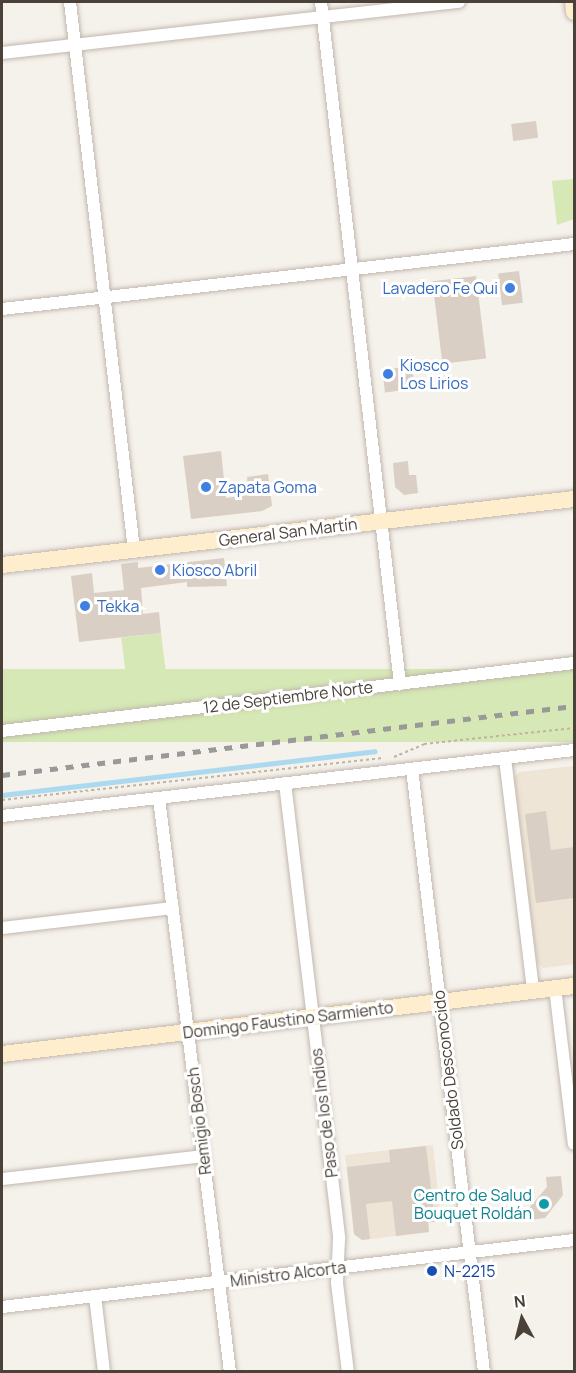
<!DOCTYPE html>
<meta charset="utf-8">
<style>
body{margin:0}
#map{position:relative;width:576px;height:1373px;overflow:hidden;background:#f5f1eb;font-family:Manrope,sans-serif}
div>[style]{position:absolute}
.education>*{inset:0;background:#eee5d6}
.green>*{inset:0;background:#d5e8b5;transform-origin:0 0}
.stream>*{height:4.5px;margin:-2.25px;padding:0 2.25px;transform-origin:2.25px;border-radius:2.25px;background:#aad9f0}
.building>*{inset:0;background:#dacfc4;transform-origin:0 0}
.path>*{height:2px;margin-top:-1px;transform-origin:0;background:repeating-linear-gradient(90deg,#c2b39f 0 3px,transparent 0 6px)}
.roads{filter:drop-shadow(0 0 2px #c1b8ae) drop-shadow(0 0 2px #c1b8ae)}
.minor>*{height:12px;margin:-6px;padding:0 6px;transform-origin:6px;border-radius:6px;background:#fff}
.secondary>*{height:16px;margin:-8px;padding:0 8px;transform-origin:8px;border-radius:8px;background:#feeecd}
.rail>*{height:4.5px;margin-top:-2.25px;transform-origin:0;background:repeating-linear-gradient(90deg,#999 0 8px,transparent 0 16px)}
.dots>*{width:16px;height:16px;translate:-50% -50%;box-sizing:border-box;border:3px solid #fff;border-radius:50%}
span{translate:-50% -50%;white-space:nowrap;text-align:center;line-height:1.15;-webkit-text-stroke:6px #fff;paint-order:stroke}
.shop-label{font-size:16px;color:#366cbe}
.right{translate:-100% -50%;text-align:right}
.left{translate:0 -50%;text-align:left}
.street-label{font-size:16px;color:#4a4239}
.culture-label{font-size:16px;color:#0d838f}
.transit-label{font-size:16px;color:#164399}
.frame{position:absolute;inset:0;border:3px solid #4a4239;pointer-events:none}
.north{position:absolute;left:492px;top:1289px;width:60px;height:60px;-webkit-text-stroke:4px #fff;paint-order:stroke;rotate:353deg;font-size:16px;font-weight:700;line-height:24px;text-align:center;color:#4a4239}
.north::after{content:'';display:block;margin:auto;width:21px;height:27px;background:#4a4239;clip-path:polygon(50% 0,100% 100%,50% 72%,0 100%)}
</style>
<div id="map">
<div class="education">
<i style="clip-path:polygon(574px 766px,574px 964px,543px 968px,537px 963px,514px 778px,519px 772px)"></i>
<i style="clip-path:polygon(433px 1145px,441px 1221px,429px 1223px,429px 1232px,362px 1240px,354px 1234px,345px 1155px)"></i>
</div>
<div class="green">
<i style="clip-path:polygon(573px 179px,574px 219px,557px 225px,552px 181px)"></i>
<i style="left:161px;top:633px;width:65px;height:40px;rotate:83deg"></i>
<i style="left:574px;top:669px;width:73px;height:576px;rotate:90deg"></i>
</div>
<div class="stream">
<i style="left:2px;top:795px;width:375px;rotate:-6.7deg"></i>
</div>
<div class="building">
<i style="left:536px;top:121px;width:17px;height:25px;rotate:83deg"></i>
<i style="left:519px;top:271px;width:32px;height:21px;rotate:83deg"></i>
<i style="left:476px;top:276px;width:83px;height:44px;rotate:83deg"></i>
<i style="left:412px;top:366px;width:23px;height:30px;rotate:83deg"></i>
<i style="clip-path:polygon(221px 451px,226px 498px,249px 495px,247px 477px,268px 474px,272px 506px,262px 511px,191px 519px,183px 456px)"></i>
<i style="clip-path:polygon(408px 461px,409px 475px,416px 475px,418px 493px,404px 495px,395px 487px,393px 463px)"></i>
<i style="clip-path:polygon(224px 558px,227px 586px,187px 587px,187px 582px,141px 588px,143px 614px,159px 612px,161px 633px,79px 642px,71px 576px,92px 573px,94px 593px,124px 590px,121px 564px,138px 562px,138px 568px)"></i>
<i style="clip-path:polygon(546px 811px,551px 850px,574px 847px,574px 898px,536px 903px,525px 814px)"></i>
<i style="clip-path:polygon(426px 1146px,435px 1222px,428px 1222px,429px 1232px,396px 1236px,392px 1201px,366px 1204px,370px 1239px,362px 1240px,354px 1234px,347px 1167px,390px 1162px,389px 1150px)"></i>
<i style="clip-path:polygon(561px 1176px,563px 1195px,545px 1218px,517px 1222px,547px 1187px,546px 1177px)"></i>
</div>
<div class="path">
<i style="left:394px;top:757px;width:33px;rotate:-23deg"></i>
<i style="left:424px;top:744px;width:151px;rotate:-6.1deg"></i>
<i style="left:2px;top:800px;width:383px;rotate:-6.3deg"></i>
</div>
<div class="roads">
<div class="minor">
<i style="left:70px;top:2px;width:552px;rotate:83.34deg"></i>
<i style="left:321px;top:2px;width:687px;rotate:83.39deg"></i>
<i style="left:2px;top:53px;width:460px;rotate:-6.4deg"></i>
<i style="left:2px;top:309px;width:576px;rotate:-6.48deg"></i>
<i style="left:2px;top:731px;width:576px;rotate:-6.78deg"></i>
<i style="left:505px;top:758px;width:235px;rotate:83.1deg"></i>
<i style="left:412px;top:769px;width:607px;rotate:83.19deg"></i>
<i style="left:285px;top:783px;width:459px;rotate:83.2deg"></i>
<i style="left:339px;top:1239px;width:44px;rotate:92.6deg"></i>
<i style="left:337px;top:1283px;width:90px;rotate:83deg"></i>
<i style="left:159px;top:798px;width:578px;rotate:82.95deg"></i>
<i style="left:2px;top:816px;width:576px;rotate:-6.58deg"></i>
<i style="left:2px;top:928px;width:172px;rotate:-6.7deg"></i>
<i style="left:555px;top:988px;width:157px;rotate:83.1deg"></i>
<i style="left:2px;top:1179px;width:202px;rotate:-6.5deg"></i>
<i style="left:95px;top:1296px;width:77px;rotate:83.2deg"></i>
<i style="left:2px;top:1307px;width:576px;rotate:-6.68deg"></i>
</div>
<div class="secondary">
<i style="left:573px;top:2px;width:10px;rotate:84deg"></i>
<i style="left:2px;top:565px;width:576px;rotate:-6.58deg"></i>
<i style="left:2px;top:1054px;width:576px;rotate:-6.78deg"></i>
</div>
</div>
<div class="rail">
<i style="left:2px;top:775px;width:576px;rotate:-6.88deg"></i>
</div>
<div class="dots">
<i style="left:510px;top:288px;background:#3f7fe0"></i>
<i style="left:388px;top:374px;background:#3f7fe0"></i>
<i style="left:206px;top:487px;background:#3f7fe0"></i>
<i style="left:160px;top:570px;background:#3f7fe0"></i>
<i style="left:85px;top:606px;background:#3f7fe0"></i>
<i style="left:544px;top:1204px;background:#0f9aa8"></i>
<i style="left:432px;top:1271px;background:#1a4fb4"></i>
</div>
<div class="shop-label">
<span class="right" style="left:498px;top:288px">Lavadero Fe Qui</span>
<span class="left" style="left:400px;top:374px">Kiosco<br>Los Lirios</span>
<span class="left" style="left:218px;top:487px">Zapata Goma</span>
<span class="left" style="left:172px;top:570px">Kiosco Abril</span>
<span class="left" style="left:97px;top:606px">Tekka</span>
</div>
<div class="street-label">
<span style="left:288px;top:532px;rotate:-7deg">General San Martín</span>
<span style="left:288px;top:697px;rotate:-7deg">12 de Septiembre Norte</span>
<span style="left:288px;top:1020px;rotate:-7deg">Domingo Faustino Sarmiento</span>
<span style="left:448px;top:1070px;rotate:-97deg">Soldado Desconocido</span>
<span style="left:324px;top:1113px;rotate:-97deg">Paso de los Indios</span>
<span style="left:199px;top:1121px;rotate:-97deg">Remigio Bosch</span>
<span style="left:288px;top:1274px;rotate:-7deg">Ministro Alcorta</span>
</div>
<div class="culture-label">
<span class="right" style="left:532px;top:1204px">Centro de Salud<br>Bouquet Roldán</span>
</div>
<div class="transit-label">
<span class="left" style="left:444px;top:1271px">N-2215</span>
</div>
<div class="frame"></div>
<div class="north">N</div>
</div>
